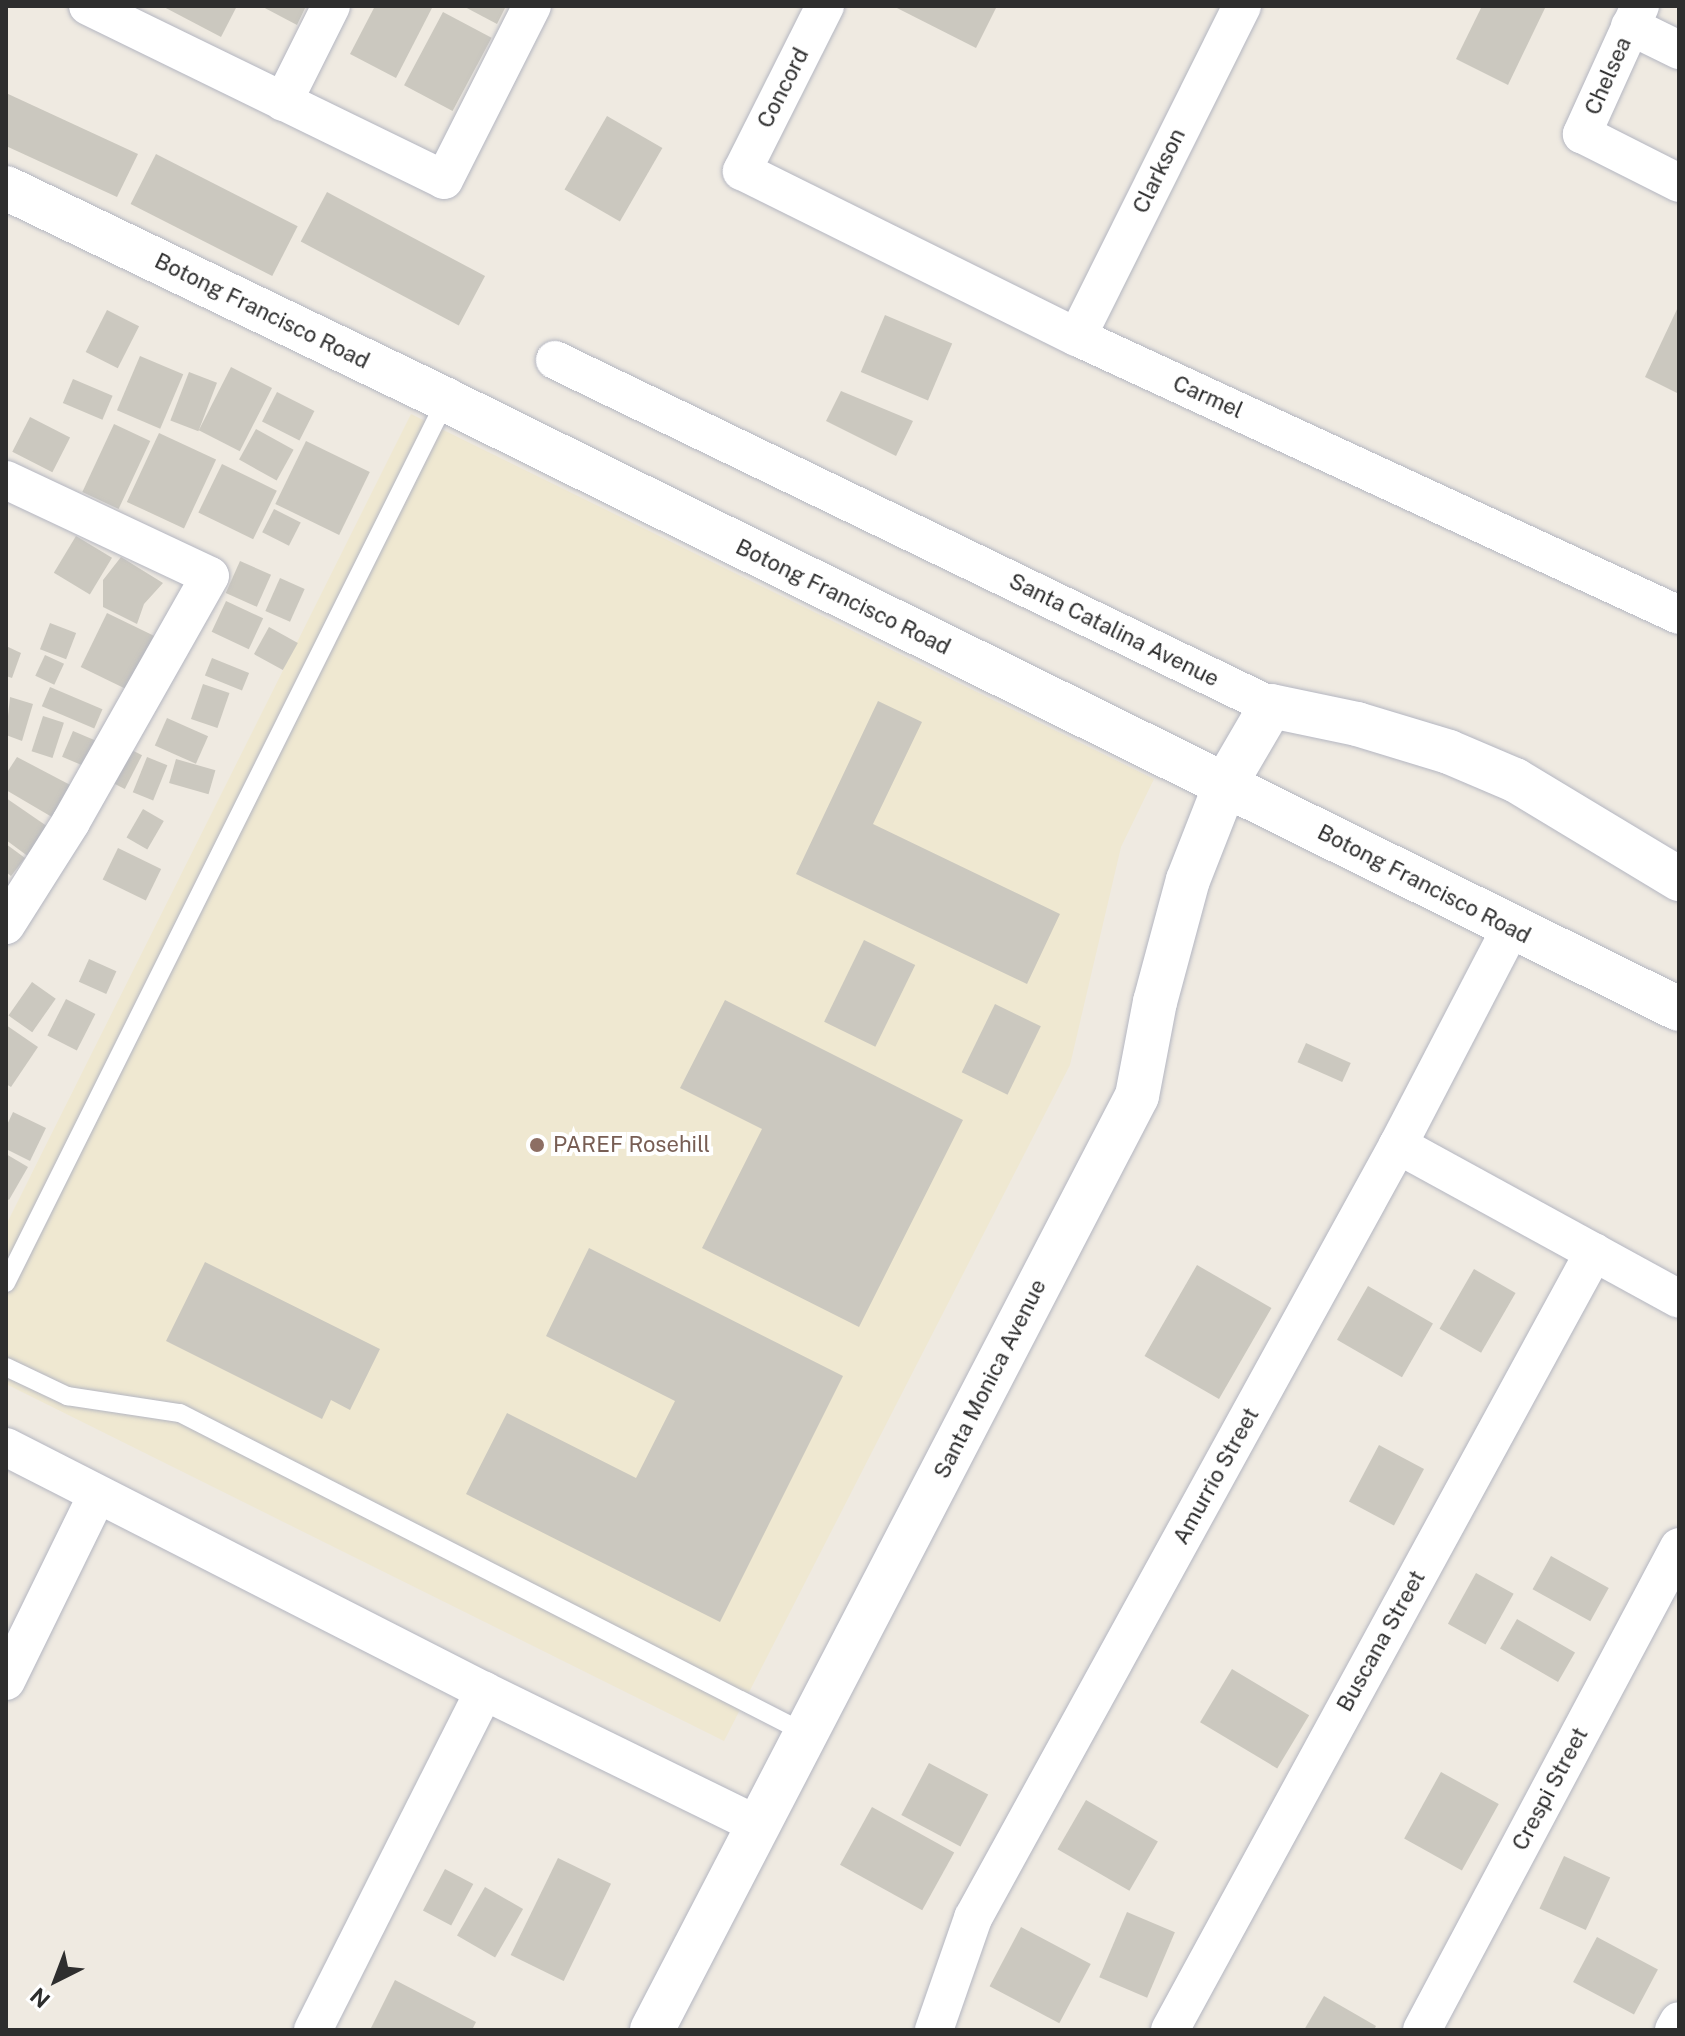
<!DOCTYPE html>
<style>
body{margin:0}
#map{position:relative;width:1685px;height:2036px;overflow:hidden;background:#efeae1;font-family:"Public Sans",sans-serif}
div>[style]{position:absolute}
.education>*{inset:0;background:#efe8d1}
.building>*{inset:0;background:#cbc8bf;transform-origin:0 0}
.roads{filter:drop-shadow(0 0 2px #b4b6c1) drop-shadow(0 0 2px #b4b6c1)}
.lane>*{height:18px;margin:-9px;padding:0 9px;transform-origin:9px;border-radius:9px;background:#fff}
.street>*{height:38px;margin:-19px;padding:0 19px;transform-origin:19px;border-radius:19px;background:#fff}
.secondary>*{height:44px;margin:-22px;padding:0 22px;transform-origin:22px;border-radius:22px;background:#fff}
.dots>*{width:22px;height:22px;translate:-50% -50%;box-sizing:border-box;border:4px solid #fff;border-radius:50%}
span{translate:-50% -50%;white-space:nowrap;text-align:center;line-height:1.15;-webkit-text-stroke:8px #fff;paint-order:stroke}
.street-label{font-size:22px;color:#2e2e2e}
.education-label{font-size:22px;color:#785e54}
.left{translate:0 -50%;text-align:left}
.frame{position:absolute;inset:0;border:8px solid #2e2e2e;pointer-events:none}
.north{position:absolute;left:16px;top:1940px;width:80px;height:80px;-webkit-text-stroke:6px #fff;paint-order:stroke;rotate:222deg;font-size:22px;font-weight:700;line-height:32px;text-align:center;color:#2e2e2e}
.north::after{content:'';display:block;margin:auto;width:28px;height:36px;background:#2e2e2e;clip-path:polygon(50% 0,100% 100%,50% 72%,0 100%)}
</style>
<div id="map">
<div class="education">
<i style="clip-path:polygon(411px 414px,1154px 779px,1121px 847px,1070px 1065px,724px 1741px,6px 1384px,6px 1225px)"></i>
</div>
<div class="building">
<i style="clip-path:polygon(162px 6px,237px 6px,221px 37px)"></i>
<i style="clip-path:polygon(261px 6px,306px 6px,297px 25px)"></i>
<i style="clip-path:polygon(375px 6px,433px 6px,396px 78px,350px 54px)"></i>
<i style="clip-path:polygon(463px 6px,506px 6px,497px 24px)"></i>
<i style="clip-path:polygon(893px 6px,997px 6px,976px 48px)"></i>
<i style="clip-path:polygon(1482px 6px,1546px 6px,1508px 85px,1456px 59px)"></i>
<i style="left:443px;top:12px;width:55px;height:83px;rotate:28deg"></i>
<i style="clip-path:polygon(6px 93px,138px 154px,117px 197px,6px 146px)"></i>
<i style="left:607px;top:116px;width:64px;height:85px;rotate:30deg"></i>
<i style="left:156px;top:154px;width:159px;height:56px;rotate:27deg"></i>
<i style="left:327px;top:192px;width:179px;height:56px;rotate:28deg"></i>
<i style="clip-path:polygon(1679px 305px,1679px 394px,1645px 377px)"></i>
<i style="left:107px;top:310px;width:36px;height:47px;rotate:27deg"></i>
<i style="left:885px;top:315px;width:73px;height:62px;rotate:23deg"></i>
<i style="left:140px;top:356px;width:47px;height:59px;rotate:23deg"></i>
<i style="left:231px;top:367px;width:46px;height:71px;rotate:27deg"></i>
<i style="left:189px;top:372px;width:30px;height:52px;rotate:21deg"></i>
<i style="left:73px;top:379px;width:43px;height:26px;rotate:23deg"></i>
<i style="clip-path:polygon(841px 391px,913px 421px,896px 456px,826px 421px)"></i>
<i style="left:277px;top:392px;width:42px;height:33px;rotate:27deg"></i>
<i style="left:30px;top:417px;width:45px;height:39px;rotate:27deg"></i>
<i style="left:114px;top:424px;width:40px;height:75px;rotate:25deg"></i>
<i style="left:256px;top:429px;width:43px;height:35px;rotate:29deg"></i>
<i style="left:159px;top:433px;width:63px;height:76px;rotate:25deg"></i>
<i style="left:306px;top:441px;width:71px;height:70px;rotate:26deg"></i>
<i style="left:222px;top:464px;width:61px;height:54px;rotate:26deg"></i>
<i style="left:274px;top:509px;width:30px;height:26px;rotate:27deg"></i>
<i style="left:76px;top:536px;width:42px;height:43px;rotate:31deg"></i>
<i style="clip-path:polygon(121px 557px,163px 583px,144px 604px,137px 624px,103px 607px,103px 580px)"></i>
<i style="left:240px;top:561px;width:34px;height:35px;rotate:24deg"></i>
<i style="left:280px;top:578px;width:27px;height:36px;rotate:24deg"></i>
<i style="left:226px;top:601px;width:41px;height:34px;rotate:25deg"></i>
<i style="left:107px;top:613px;width:55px;height:60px;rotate:26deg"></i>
<i style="left:50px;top:623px;width:28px;height:28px;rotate:21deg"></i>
<i style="left:269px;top:627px;width:33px;height:31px;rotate:29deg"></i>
<i style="clip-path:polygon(6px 646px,21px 653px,12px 678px,6px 676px)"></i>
<i style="left:45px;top:655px;width:21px;height:23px;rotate:25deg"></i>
<i style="left:212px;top:658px;width:40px;height:19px;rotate:22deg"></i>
<i style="left:203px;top:684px;width:28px;height:37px;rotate:19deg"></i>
<i style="left:50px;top:687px;width:57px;height:21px;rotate:23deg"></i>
<i style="clip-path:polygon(10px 697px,33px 704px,22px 741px,6px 735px)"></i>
<i style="clip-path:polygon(878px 701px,922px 722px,873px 824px,1060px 914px,1027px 984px,796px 874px)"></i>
<i style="left:43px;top:716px;width:22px;height:37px;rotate:18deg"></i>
<i style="left:167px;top:718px;width:45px;height:30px;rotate:24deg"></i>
<i style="left:73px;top:731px;width:36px;height:28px;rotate:23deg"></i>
<i style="left:126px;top:747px;width:18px;height:38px;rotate:27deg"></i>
<i style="clip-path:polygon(17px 757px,76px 788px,57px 820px,6px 790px,6px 774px)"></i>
<i style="left:147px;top:757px;width:22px;height:38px;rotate:22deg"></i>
<i style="left:176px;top:759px;width:41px;height:25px;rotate:16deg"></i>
<i style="clip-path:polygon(6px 798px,54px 831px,33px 860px,6px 840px)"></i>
<i style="left:143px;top:809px;width:24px;height:33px;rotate:30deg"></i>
<i style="clip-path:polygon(6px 844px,25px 858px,11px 876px,6px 872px)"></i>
<i style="left:118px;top:848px;width:48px;height:35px;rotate:26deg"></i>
<i style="left:864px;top:940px;width:57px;height:91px;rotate:26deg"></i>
<i style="left:89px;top:959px;width:30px;height:25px;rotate:24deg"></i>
<i style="left:32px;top:982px;width:29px;height:41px;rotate:35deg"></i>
<i style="left:66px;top:999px;width:33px;height:41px;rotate:27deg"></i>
<i style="clip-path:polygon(725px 1000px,963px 1120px,859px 1327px,702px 1248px,762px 1129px,680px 1088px)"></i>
<i style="left:995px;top:1004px;width:51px;height:76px;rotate:26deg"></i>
<i style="clip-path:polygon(6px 1025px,38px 1047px,11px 1087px,6px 1084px)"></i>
<i style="left:1306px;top:1043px;width:49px;height:21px;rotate:24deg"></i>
<i style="clip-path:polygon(13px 1112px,46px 1128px,30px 1161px,6px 1149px,6px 1127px)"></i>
<i style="clip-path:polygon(6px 1154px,28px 1167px,9px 1200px,6px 1198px)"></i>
<i style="clip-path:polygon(589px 1248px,843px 1376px,720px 1622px,466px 1494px,507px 1413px,636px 1478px,675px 1401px,546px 1336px)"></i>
<i style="clip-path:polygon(205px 1262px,380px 1349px,350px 1410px,331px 1400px,322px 1419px,166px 1341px)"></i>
<i style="left:1197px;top:1265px;width:86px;height:105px;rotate:30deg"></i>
<i style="left:1474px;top:1269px;width:48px;height:69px;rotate:30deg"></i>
<i style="left:1368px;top:1286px;width:75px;height:62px;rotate:30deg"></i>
<i style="left:1379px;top:1445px;width:51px;height:64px;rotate:28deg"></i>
<i style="left:1551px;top:1556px;width:66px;height:38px;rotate:29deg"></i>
<i style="left:1476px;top:1573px;width:43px;height:58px;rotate:29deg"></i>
<i style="left:1517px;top:1619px;width:67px;height:34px;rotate:30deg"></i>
<i style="left:1232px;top:1669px;width:90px;height:62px;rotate:31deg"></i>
<i style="left:929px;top:1763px;width:67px;height:59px;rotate:28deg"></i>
<i style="left:1441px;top:1772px;width:66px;height:76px;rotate:29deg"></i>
<i style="left:1086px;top:1800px;width:83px;height:57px;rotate:30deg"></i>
<i style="left:872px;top:1807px;width:94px;height:66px;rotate:29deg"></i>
<i style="left:1564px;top:1856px;width:51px;height:58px;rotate:25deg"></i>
<i style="left:558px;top:1858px;width:59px;height:108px;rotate:26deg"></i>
<i style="left:445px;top:1869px;width:32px;height:47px;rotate:28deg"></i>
<i style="left:485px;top:1887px;width:44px;height:56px;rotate:30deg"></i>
<i style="left:1127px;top:1912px;width:52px;height:71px;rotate:23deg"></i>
<i style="left:1021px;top:1927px;width:79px;height:67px;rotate:28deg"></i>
<i style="left:1597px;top:1937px;width:69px;height:51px;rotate:28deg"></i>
<i style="clip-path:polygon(395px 1980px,476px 2022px,472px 2030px,370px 2030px)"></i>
<i style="clip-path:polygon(1324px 1996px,1376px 2026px,1374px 2030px,1304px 2030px)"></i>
</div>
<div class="roads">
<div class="lane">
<i style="left:6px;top:1283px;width:987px;rotate:-63.51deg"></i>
<i style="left:6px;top:1367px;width:68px;rotate:25.4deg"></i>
<i style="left:67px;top:1396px;width:114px;rotate:8.6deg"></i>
<i style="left:180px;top:1413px;width:704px;rotate:27.11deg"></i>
</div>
<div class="street">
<i style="left:88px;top:6px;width:396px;rotate:26deg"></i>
<i style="left:444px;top:180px;width:195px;rotate:-63.2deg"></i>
<i style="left:825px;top:6px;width:185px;rotate:116.7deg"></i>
<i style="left:742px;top:171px;width:374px;rotate:26.4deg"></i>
<i style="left:1077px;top:337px;width:663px;rotate:24.79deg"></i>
<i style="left:1640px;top:6px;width:141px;rotate:114.4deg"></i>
<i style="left:1582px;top:134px;width:109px;rotate:26.8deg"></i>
<i style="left:1630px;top:26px;width:55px;rotate:26.1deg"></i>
<i style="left:283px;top:102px;width:107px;rotate:-63.4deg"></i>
<i style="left:1077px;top:337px;width:370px;rotate:-63.5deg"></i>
<i style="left:555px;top:360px;width:795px;rotate:25.79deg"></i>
<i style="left:6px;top:480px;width:225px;rotate:25.2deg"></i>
<i style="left:210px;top:576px;width:283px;rotate:119.5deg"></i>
<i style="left:71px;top:822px;width:122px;rotate:122.3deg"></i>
<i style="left:1398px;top:1145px;width:320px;rotate:28.7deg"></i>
<i style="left:6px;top:1447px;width:537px;rotate:27.04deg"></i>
<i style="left:484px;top:1691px;width:305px;rotate:26.1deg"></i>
<i style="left:6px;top:1681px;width:207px;rotate:-63.9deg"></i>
<i style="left:313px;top:2030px;width:380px;rotate:-63.2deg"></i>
<i style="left:934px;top:2030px;width:119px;rotate:-70.8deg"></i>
<i style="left:973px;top:1918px;width:882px;rotate:-61.2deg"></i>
<i style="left:1398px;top:1145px;width:245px;rotate:-62.5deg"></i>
<i style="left:1170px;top:2030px;width:886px;rotate:-61.41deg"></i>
<i style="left:1422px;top:2030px;width:547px;rotate:-61.98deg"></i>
<i style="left:1674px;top:2030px;width:10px;rotate:-61deg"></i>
</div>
<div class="secondary">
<i style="left:6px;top:188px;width:488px;rotate:25.7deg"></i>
<i style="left:446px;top:400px;width:1375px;rotate:26.29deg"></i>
<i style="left:652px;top:2030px;width:1052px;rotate:-62.56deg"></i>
<i style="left:1137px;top:1096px;width:96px;rotate:-79.2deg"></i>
<i style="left:1155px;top:1002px;width:126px;rotate:-74.9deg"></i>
<i style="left:1188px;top:880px;width:104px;rotate:-68.6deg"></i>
<i style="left:1226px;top:783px;width:89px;rotate:-59.7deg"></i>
<i style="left:1271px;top:706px;width:88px;rotate:11.8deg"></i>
<i style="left:1357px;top:724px;width:96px;rotate:16.9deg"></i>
<i style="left:1449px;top:752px;width:72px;rotate:23deg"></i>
<i style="left:1515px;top:780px;width:192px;rotate:31.1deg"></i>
</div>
</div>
<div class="dots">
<i style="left:537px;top:1145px;background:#8d6e63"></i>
</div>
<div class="street-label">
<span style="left:1608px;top:76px;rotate:-66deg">Chelsea</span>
<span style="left:783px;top:88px;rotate:-63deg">Concord</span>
<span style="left:1159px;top:171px;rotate:-64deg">Clarkson</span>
<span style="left:262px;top:311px;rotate:26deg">Botong Francisco Road</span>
<span style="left:1208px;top:397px;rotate:24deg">Carmel</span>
<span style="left:843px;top:597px;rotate:26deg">Botong Francisco Road</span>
<span style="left:1114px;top:630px;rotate:26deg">Santa Catalina Avenue</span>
<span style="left:1424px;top:884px;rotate:27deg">Botong Francisco Road</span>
<span style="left:990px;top:1379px;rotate:-63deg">Santa Monica Avenue</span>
<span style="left:1216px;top:1476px;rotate:-61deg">Amurrio Street</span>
<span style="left:1381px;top:1641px;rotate:-61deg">Buscana Street</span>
<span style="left:1550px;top:1789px;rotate:-62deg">Crespi Street</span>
</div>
<div class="education-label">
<span class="left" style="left:553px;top:1145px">PAREF Rosehill</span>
</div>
<div class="frame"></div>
<div class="north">N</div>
</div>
